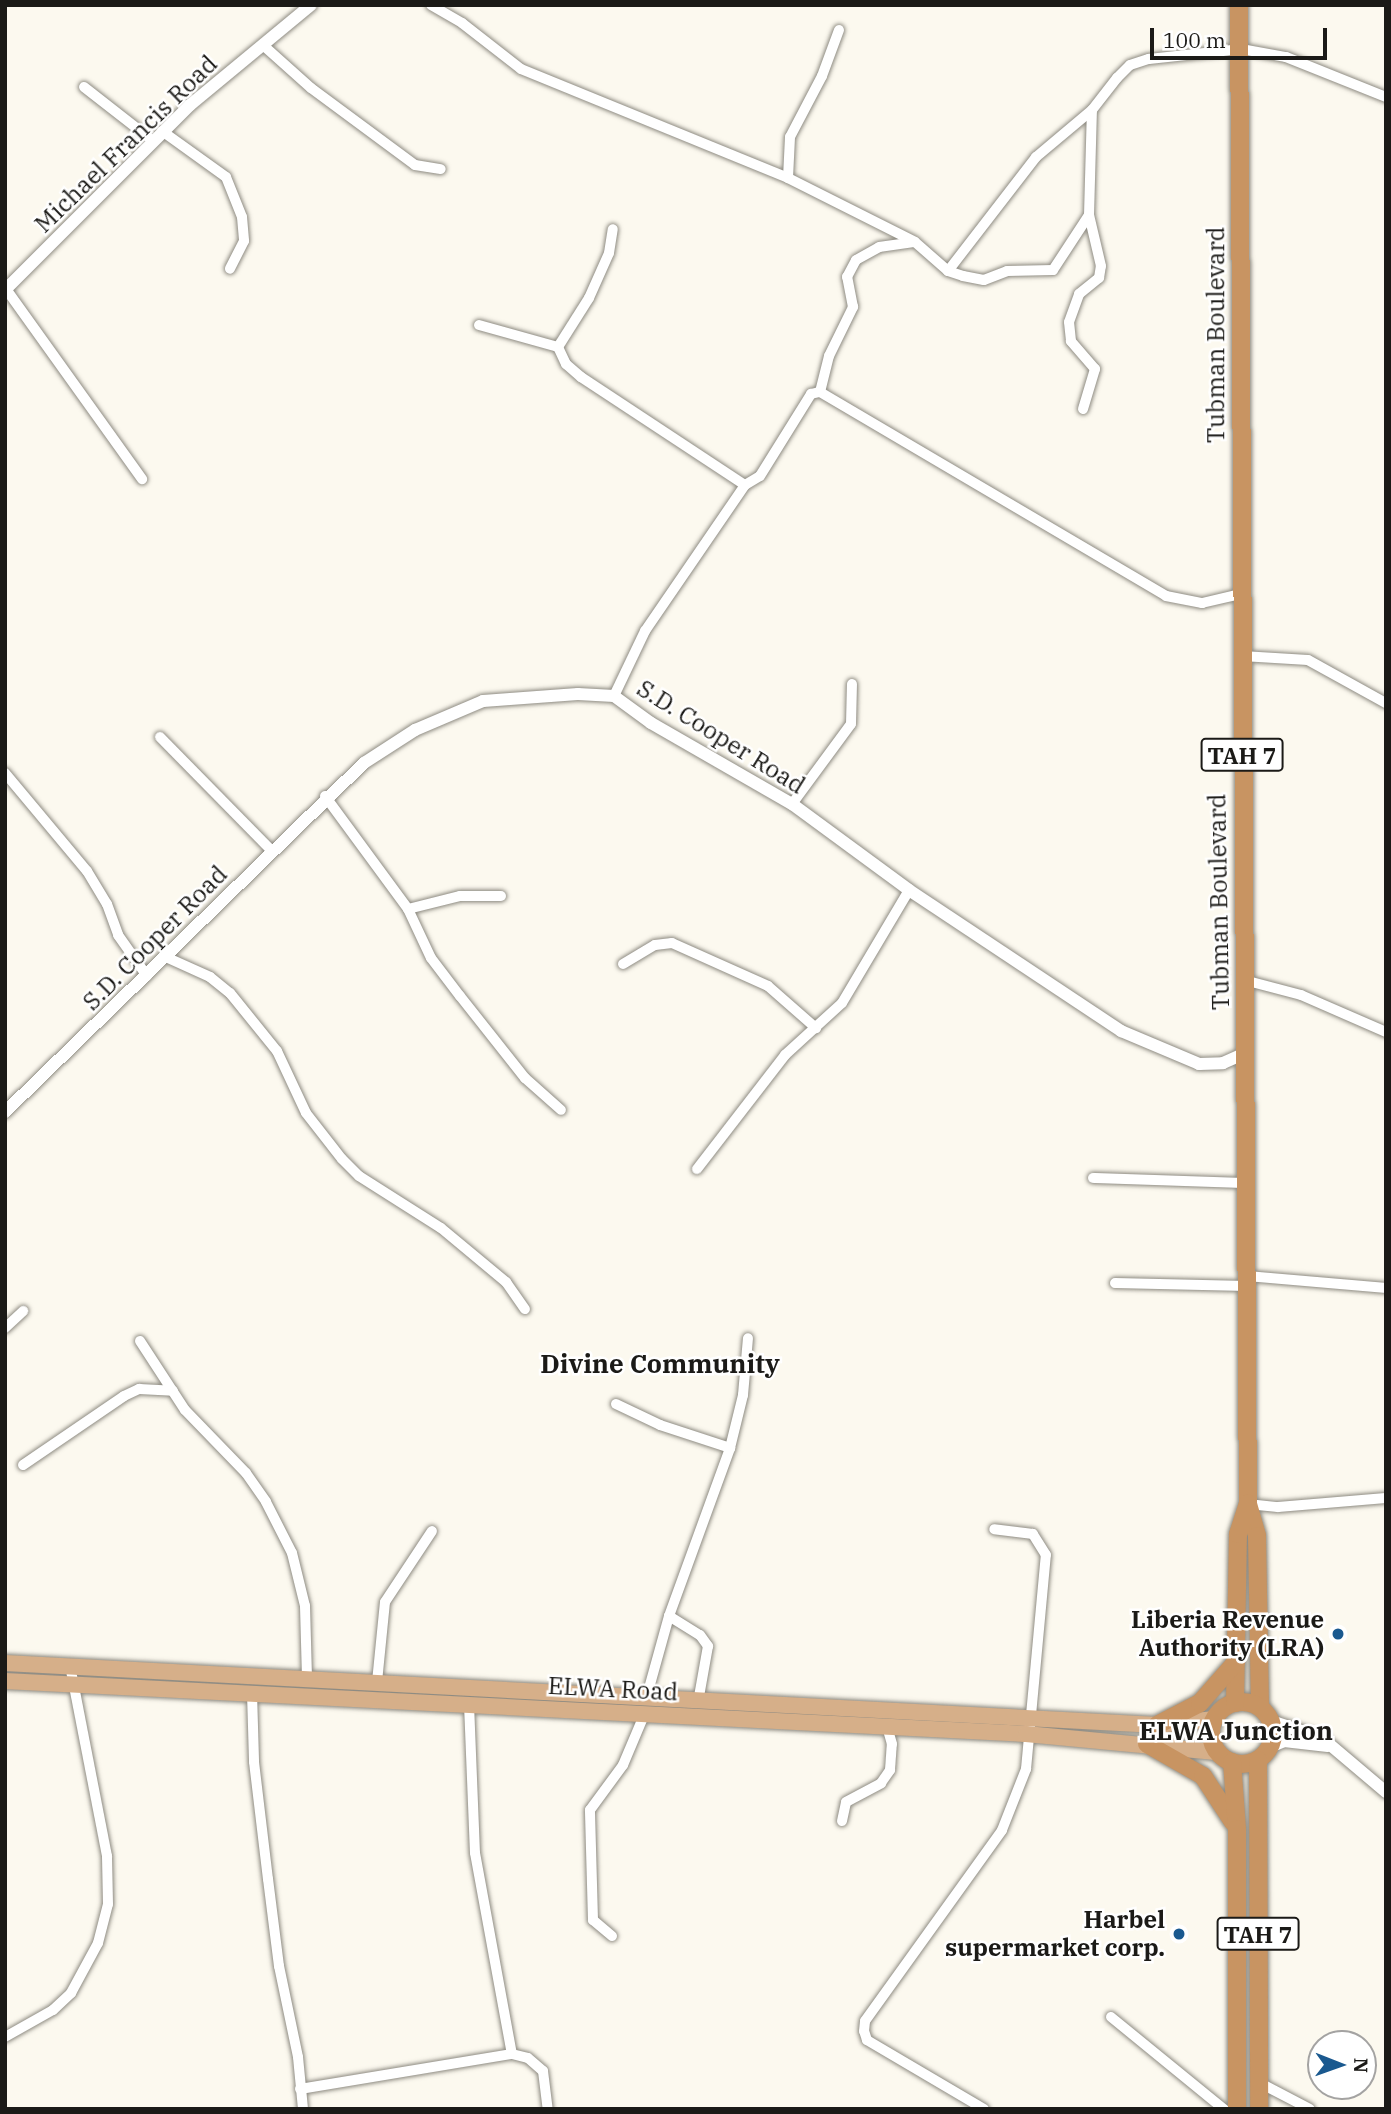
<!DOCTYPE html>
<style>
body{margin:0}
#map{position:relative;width:1391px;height:2114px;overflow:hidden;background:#fcf9ef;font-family:"IBM Plex Serif",serif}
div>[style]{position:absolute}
.roads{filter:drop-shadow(0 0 2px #8e8b82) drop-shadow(0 0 2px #8e8b82)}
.minor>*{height:10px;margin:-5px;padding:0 5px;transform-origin:5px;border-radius:5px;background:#fff}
.tertiary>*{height:12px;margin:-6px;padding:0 6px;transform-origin:6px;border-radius:6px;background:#fff}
.primary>*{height:16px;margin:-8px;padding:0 8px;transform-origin:8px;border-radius:8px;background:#d6af89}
.trunk>*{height:18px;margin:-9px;padding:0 9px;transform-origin:9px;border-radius:9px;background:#c89462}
.trunk>.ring{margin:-9px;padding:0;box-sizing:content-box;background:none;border:18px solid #c89462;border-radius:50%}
.dots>*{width:19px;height:19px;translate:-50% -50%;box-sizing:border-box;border:4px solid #fff;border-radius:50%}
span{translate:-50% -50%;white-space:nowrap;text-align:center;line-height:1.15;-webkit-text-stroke:5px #fff;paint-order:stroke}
.shield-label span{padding:2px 5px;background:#fff;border:2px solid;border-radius:5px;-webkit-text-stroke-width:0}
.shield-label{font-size:23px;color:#1b1a17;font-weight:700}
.street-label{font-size:24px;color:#1b1a17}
.poi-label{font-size:24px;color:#1b1a17;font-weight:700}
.right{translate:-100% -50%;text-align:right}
.neighbourhood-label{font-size:26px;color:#1b1a17;font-weight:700}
.frame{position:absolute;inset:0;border:7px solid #1b1a17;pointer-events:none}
.north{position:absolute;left:1307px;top:2030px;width:70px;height:70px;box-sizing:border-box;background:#fff;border:2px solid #a4a3a2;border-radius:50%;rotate:91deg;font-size:19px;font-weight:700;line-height:28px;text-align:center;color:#1b1a17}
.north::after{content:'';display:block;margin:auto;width:24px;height:32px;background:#1a598f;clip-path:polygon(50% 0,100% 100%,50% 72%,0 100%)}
.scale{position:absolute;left:1150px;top:28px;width:177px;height:32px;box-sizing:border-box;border:4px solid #1b1a17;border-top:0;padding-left:9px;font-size:21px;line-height:24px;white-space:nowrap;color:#1b1a17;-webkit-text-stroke:5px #fff;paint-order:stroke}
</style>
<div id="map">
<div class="roads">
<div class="minor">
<i style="left:431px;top:5px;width:36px;rotate:30deg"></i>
<i style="left:462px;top:23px;width:75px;rotate:37.9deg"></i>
<i style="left:521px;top:69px;width:288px;rotate:22.2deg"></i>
<i style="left:788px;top:178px;width:142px;rotate:26.7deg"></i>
<i style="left:915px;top:242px;width:44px;rotate:41.3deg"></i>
<i style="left:948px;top:271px;width:16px;rotate:18deg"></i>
<i style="left:963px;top:276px;width:21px;rotate:11deg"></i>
<i style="left:984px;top:280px;width:25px;rotate:-21deg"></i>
<i style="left:1007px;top:271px;width:46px;rotate:-1.2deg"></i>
<i style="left:1053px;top:270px;width:66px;rotate:-56.8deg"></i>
<i style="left:264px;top:46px;width:63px;rotate:41.8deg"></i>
<i style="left:311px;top:88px;width:129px;rotate:36.5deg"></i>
<i style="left:415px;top:165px;width:26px;rotate:9deg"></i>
<i style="left:84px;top:87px;width:88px;rotate:38deg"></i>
<i style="left:162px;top:131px;width:79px;rotate:35.7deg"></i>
<i style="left:226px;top:177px;width:43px;rotate:68.2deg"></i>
<i style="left:242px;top:217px;width:24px;rotate:85deg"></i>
<i style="left:244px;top:241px;width:31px;rotate:117deg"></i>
<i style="left:788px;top:178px;width:41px;rotate:-87.2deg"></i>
<i style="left:790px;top:137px;width:69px;rotate:-62.3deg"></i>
<i style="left:822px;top:76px;width:49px;rotate:-69.7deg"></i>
<i style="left:948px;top:271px;width:144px;rotate:-52.3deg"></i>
<i style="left:1036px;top:157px;width:73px;rotate:-40deg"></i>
<i style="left:6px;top:289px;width:234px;rotate:54.4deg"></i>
<i style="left:479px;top:325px;width:82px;rotate:15.6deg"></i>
<i style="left:558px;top:347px;width:19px;rotate:65deg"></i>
<i style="left:566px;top:364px;width:20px;rotate:41deg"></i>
<i style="left:581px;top:377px;width:196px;rotate:33.4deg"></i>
<i style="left:558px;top:347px;width:58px;rotate:-57.7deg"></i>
<i style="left:589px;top:298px;width:49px;rotate:-66deg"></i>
<i style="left:609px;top:253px;width:24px;rotate:-81deg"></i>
<i style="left:820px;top:392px;width:37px;rotate:-76deg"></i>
<i style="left:829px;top:356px;width:55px;rotate:-63.9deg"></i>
<i style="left:853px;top:307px;width:31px;rotate:-101deg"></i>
<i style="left:847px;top:277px;width:19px;rotate:-62deg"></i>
<i style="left:856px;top:260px;width:26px;rotate:-29deg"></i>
<i style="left:879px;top:247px;width:35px;rotate:-8deg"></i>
<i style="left:1083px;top:409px;width:42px;rotate:-73.3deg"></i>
<i style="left:1095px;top:369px;width:37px;rotate:-131deg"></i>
<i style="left:1071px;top:341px;width:19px;rotate:-96deg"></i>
<i style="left:1069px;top:322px;width:30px;rotate:-70deg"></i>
<i style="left:1079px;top:294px;width:26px;rotate:-39deg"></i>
<i style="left:1099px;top:278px;width:12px;rotate:-81deg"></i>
<i style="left:1101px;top:266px;width:52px;rotate:-103.2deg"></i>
<i style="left:1089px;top:215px;width:105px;rotate:-88.4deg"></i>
<i style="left:1092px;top:110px;width:41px;rotate:-52deg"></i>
<i style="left:1117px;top:78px;width:18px;rotate:-45deg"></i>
<i style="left:1130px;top:65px;width:20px;rotate:-18deg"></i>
<i style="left:1149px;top:59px;width:93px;rotate:-6.2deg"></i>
<i style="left:1241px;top:49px;width:46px;rotate:10.1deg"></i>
<i style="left:1286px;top:57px;width:108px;rotate:21.8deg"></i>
<i style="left:1242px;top:656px;width:66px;rotate:3.5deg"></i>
<i style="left:1308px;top:660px;width:89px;rotate:28.9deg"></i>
<i style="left:614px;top:696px;width:72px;rotate:-64.5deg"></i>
<i style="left:645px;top:631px;width:177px;rotate:-55.6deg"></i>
<i style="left:745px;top:485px;width:17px;rotate:-31deg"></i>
<i style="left:760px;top:476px;width:97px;rotate:-58.1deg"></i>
<i style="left:811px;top:394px;width:9px;rotate:-13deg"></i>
<i style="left:820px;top:392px;width:402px;rotate:30.5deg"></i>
<i style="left:1166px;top:596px;width:37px;rotate:11deg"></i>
<i style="left:1202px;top:603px;width:39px;rotate:-13deg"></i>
<i style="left:160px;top:737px;width:160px;rotate:45.5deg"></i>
<i style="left:5px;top:773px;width:128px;rotate:50.1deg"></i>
<i style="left:87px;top:871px;width:39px;rotate:59deg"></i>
<i style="left:107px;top:904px;width:33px;rotate:70deg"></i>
<i style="left:118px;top:935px;width:50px;rotate:54.7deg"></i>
<i style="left:325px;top:796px;width:140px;rotate:53.7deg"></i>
<i style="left:408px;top:909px;width:54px;rotate:64.9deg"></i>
<i style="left:431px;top:958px;width:48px;rotate:52.7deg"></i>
<i style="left:460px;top:996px;width:105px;rotate:51.6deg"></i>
<i style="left:525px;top:1078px;width:48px;rotate:41.6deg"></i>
<i style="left:792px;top:804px;width:99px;rotate:-53.6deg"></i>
<i style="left:851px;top:724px;width:40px;rotate:-88.6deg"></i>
<i style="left:408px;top:909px;width:54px;rotate:-14deg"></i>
<i style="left:460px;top:896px;width:41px"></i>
<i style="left:168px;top:958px;width:46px;rotate:24.3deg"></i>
<i style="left:210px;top:977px;width:26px;rotate:39deg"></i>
<i style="left:230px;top:993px;width:75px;rotate:51deg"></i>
<i style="left:277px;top:1051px;width:68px;rotate:64.9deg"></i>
<i style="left:306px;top:1113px;width:58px;rotate:52deg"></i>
<i style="left:342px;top:1159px;width:24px;rotate:45deg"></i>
<i style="left:359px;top:1176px;width:97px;rotate:32.4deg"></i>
<i style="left:441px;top:1228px;width:85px;rotate:39.7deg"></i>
<i style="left:506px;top:1282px;width:33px;rotate:55deg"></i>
<i style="left:623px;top:964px;width:37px;rotate:-31deg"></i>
<i style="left:655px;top:945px;width:17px;rotate:-7deg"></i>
<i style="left:672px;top:943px;width:105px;rotate:24.1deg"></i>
<i style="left:768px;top:986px;width:64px;rotate:41.2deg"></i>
<i style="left:1244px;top:980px;width:59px;rotate:14.7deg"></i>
<i style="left:1301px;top:995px;width:93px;rotate:23.5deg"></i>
<i style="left:697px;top:1169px;width:144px;rotate:-52.3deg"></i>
<i style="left:785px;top:1055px;width:77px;rotate:-42.4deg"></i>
<i style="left:842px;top:1003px;width:131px;rotate:-59.3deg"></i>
<i style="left:1093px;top:1178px;width:153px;rotate:1.9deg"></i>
<i style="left:1247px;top:1276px;width:140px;rotate:4.9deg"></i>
<i style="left:1115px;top:1283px;width:132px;rotate:1.3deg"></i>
<i style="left:5px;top:1328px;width:25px;rotate:-43deg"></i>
<i style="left:140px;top:1341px;width:82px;rotate:56.9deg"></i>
<i style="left:185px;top:1410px;width:88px;rotate:45.9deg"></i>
<i style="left:246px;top:1473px;width:35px;rotate:55deg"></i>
<i style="left:266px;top:1502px;width:57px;rotate:63deg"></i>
<i style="left:292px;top:1553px;width:55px;rotate:76.2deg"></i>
<i style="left:305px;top:1606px;width:73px;rotate:88.4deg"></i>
<i style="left:616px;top:1404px;width:49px;rotate:25.5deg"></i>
<i style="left:660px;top:1425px;width:74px;rotate:18.2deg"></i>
<i style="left:23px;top:1465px;width:122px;rotate:-34.3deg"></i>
<i style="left:124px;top:1396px;width:17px;rotate:-25deg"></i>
<i style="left:139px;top:1389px;width:34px;rotate:3deg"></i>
<i style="left:1248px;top:1504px;width:30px;rotate:6deg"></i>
<i style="left:1278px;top:1507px;width:108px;rotate:-4.8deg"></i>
<i style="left:669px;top:1616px;width:36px;rotate:32deg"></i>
<i style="left:700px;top:1635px;width:14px;rotate:54deg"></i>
<i style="left:708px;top:1646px;width:57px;rotate:100.1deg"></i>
<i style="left:377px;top:1682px;width:80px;rotate:-84.3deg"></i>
<i style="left:385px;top:1602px;width:85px;rotate:-56.5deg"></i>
<i style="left:252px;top:1693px;width:69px;rotate:88.3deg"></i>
<i style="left:254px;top:1762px;width:118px;rotate:83.2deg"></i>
<i style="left:268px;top:1879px;width:88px;rotate:82.8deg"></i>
<i style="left:279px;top:1966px;width:93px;rotate:78.2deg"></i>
<i style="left:298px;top:2057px;width:52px;rotate:84.5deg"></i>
<i style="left:646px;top:1699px;width:86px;rotate:-74.5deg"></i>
<i style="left:669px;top:1616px;width:179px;rotate:-70deg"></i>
<i style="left:730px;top:1448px;width:55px;rotate:-76.2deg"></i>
<i style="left:743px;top:1395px;width:57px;rotate:-85deg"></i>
<i style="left:469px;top:1704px;width:149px;rotate:87.7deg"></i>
<i style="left:475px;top:1853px;width:204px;rotate:79.6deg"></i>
<i style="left:842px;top:1821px;width:19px;rotate:-78deg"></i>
<i style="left:846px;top:1802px;width:40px;rotate:-28deg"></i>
<i style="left:881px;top:1783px;width:16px;rotate:-55deg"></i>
<i style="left:890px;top:1770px;width:26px;rotate:-86deg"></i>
<i style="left:892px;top:1744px;width:19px;rotate:-106deg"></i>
<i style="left:612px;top:1936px;width:25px;rotate:-140deg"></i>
<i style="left:593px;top:1920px;width:110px;rotate:-91.6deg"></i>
<i style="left:590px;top:1810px;width:56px;rotate:-53.7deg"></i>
<i style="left:623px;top:1765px;width:56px;rotate:-67.1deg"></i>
<i style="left:1111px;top:2017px;width:146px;rotate:39.2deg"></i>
<i style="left:5px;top:2037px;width:55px;rotate:-29.4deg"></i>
<i style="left:53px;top:2010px;width:25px;rotate:-43deg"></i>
<i style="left:71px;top:1993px;width:57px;rotate:-61.6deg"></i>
<i style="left:98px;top:1943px;width:40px;rotate:-75.6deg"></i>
<i style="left:108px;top:1904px;width:48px;rotate:-91.2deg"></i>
<i style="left:107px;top:1856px;width:194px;rotate:-101deg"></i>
<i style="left:1260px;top:2083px;width:56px;rotate:27.5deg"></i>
<i style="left:300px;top:2089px;width:215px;rotate:-9.4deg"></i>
<i style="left:512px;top:2054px;width:16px;rotate:14deg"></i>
<i style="left:528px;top:2058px;width:20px;rotate:41deg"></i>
<i style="left:543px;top:2071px;width:38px;rotate:83deg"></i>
<i style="left:984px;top:2109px;width:136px;rotate:-149.5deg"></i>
<i style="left:867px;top:2040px;width:9px;rotate:-108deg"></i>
<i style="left:864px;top:2031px;width:10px;rotate:-84deg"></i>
<i style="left:865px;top:2021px;width:235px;rotate:-54.3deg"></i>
<i style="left:1002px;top:1830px;width:66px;rotate:-68.5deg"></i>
<i style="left:1026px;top:1769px;width:215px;rotate:-84.7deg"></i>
<i style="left:1046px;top:1555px;width:25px;rotate:-122deg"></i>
<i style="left:1033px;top:1534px;width:39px;rotate:-173deg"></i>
</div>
<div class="tertiary">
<i style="left:5px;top:290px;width:262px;rotate:-45deg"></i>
<i style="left:190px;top:105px;width:157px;rotate:-39.6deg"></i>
<i style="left:5px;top:1112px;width:501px;rotate:-44.19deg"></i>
<i style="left:364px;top:763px;width:61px;rotate:-32.9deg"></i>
<i style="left:415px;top:730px;width:74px;rotate:-23.1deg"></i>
<i style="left:483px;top:701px;width:95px;rotate:-4.2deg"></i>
<i style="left:578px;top:694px;width:36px;rotate:3deg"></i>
<i style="left:614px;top:696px;width:46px;rotate:36.1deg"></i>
<i style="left:651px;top:723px;width:163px;rotate:29.9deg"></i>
<i style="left:792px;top:804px;width:145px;rotate:36.3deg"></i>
<i style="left:909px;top:890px;width:255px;rotate:33.6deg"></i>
<i style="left:1121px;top:1031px;width:85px;rotate:22.9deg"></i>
<i style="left:1199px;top:1064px;width:24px;rotate:-2deg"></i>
<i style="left:1223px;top:1063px;width:24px;rotate:-24deg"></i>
<i style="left:1271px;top:1721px;width:54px;rotate:18.4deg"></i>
<i style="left:1322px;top:1738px;width:84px;rotate:40.2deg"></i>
<i style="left:1270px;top:1747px;width:15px;rotate:-23deg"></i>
<i style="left:1284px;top:1741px;width:44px;rotate:6.5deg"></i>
</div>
<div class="primary">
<i style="left:5px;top:1663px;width:1154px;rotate:3.08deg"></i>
<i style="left:1157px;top:1725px;width:58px;rotate:-5.9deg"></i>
<i style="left:5px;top:1681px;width:1022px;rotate:2.97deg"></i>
<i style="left:1026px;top:1734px;width:193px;rotate:5.4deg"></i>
</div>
<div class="trunk">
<i style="left:1239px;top:5px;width:1499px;rotate:89.66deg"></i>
<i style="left:1248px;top:1504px;width:33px;rotate:74deg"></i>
<i style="left:1257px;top:1536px;width:171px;rotate:89deg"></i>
<i class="ring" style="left:1211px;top:1702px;width:44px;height:44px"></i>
<i style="left:1235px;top:1703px;width:169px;rotate:-89deg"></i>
<i style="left:1238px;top:1534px;width:32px;rotate:-72deg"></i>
<i style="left:1157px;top:1725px;width:48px;rotate:-27.1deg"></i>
<i style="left:1200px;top:1703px;width:55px;rotate:-48.7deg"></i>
<i style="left:1147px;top:1744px;width:64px;rotate:29.7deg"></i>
<i style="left:1203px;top:1776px;width:55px;rotate:56.9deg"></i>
<i style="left:1258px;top:1760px;width:349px;rotate:89.8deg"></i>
<i style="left:1232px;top:1762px;width:67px;rotate:85.7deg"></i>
<i style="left:1237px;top:1829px;width:280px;rotate:90deg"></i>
</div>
</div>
<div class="dots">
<i style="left:1338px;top:1634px;background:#1a598f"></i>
<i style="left:1179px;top:1934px;background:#1a598f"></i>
</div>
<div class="shield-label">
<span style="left:1242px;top:755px">TAH 7</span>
<span style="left:1258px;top:1934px">TAH 7</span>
</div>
<div class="street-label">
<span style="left:126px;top:144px;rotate:-44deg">Michael Francis Road</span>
<span style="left:1216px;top:335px;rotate:-90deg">Tubman Boulevard</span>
<span style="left:721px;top:737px;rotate:32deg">S.D. Cooper Road</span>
<span style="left:1219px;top:902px;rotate:-91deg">Tubman Boulevard</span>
<span style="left:155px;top:938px;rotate:-45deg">S.D. Cooper Road</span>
<span style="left:613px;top:1689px;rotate:3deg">ELWA Road</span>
</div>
<div class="poi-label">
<span class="right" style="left:1324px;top:1634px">Liberia Revenue<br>Authority (LRA)</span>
<span class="right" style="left:1165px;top:1934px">Harbel<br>supermarket corp.</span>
</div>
<div class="neighbourhood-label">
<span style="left:660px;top:1364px">Divine Community</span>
<span style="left:1236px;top:1731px">ELWA Junction</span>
</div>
<div class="frame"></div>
<div class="north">N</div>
<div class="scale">100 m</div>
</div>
